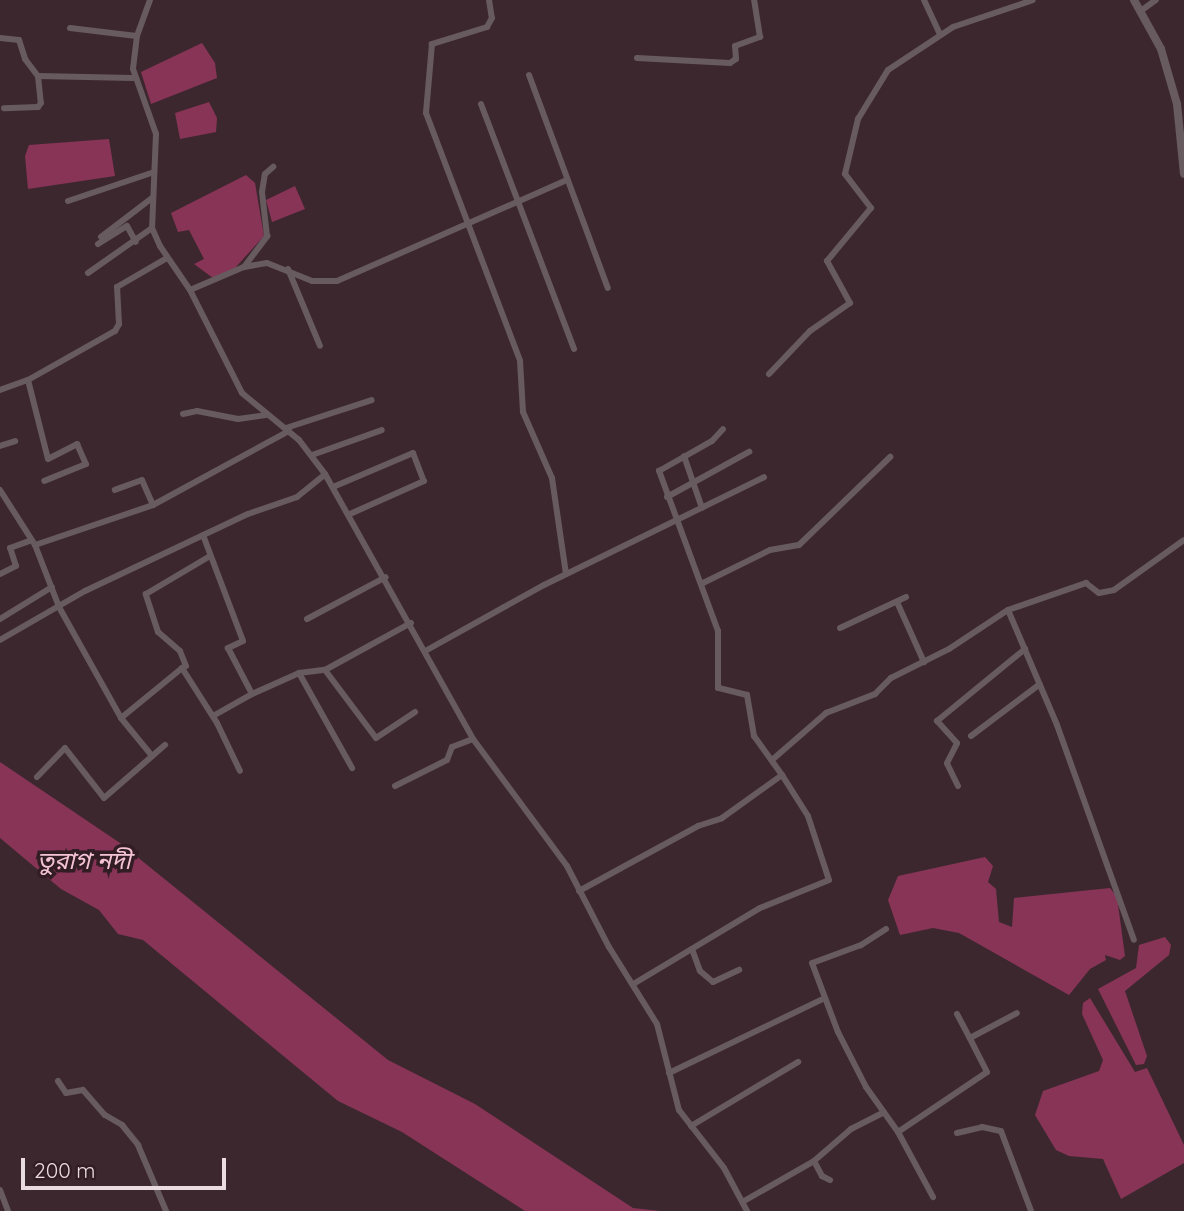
<!DOCTYPE html>
<meta charset="utf-8">
<style>
body{margin:0}
#map{position:relative;width:1184px;height:1211px;overflow:hidden;background:#3d272e;font-family:Quicksand,"Noto Sans Bengali",sans-serif}
div>[style]{position:absolute}
.water>*{inset:0;background:#873456}
.minor>*{height:6px;margin:-3px;padding:0 3px;transform-origin:3px;border-radius:3px;background:#675b5f}
.tertiary>*{height:8px;margin:-4px;padding:0 4px;transform-origin:4px;border-radius:4px;background:#675b5f}
span{translate:-50% -50%;white-space:nowrap;text-align:center;line-height:1.15;-webkit-text-stroke:7px #321d25;paint-order:stroke}
.water-label{font-size:24px;color:#f5c4d4;font-style:italic}
.scale{position:absolute;left:21px;top:1158px;width:205px;height:32px;box-sizing:border-box;border:4px solid #eadbe0;border-top:0;padding-left:9px;font-size:21px;line-height:24px;white-space:nowrap;color:#eadbe0;-webkit-text-stroke:5px #321d25;paint-order:stroke}
</style>
<div id="map">
<div class="water">
<i style="clip-path:polygon(202px 43px,215px 63px,217px 78px,151px 104px,141px 72px)"></i>
<i style="clip-path:polygon(209px 102px,217px 118px,216px 132px,180px 139px,175px 113px)"></i>
<i style="clip-path:polygon(109px 139px,115px 176px,28px 189px,25px 156px,29px 145px)"></i>
<i style="clip-path:polygon(246px 175px,255px 183px,264px 236px,235px 268px,213px 278px,194px 264px,204px 259px,189px 230px,178px 232px,171px 213px)"></i>
<i style="clip-path:polygon(295px 186px,305px 209px,272px 222px,266px 200px)"></i>
<i style="clip-path:polygon(0 762px,120px 843px,388px 1060px,475px 1104px,633px 1208px,660px 1211px,525px 1211px,402px 1132px,338px 1101px,143px 940px,118px 934px,99px 910px,61px 889px,0 838px)"></i>
<i style="clip-path:polygon(985px 857px,993px 866px,988px 882px,996px 889px,999px 922px,1012px 927px,1014px 898px,1110px 888px,1117px 897px,1125px 956px,1120px 960px,1105px 955px,1106px 960px,1090px 969px,1069px 995px,959px 933px,933px 928px,900px 935px,888px 900px,898px 876px)"></i>
<i style="clip-path:polygon(1165px 937px,1171px 945px,1169px 955px,1125px 991px,1147px 1056px,1144px 1064px,1136px 1065px,1098px 989px,1136px 968px,1139px 945px)"></i>
<i style="clip-path:polygon(1090px 998px,1135px 1072px,1147px 1068px,1184px 1145px,1184px 1163px,1121px 1199px,1103px 1159px,1069px 1156px,1056px 1150px,1035px 1115px,1043px 1091px,1099px 1071px,1103px 1060px,1082px 1014px,1083px 1003px)"></i>
</div>
<div class="minor">
<i style="left:150px;top:0;width:38px;rotate:110deg"></i>
<i style="left:137px;top:36px;width:33px;rotate:97deg"></i>
<i style="left:133px;top:69px;width:69px;rotate:70.5deg"></i>
<i style="left:156px;top:134px;width:94px;rotate:92.4deg"></i>
<i style="left:152px;top:228px;width:20px;rotate:66deg"></i>
<i style="left:160px;top:246px;width:53px;rotate:55.7deg"></i>
<i style="left:190px;top:290px;width:115px;rotate:63.2deg"></i>
<i style="left:242px;top:393px;width:74px;rotate:39.5deg"></i>
<i style="left:299px;top:440px;width:43px;rotate:52.6deg"></i>
<i style="left:325px;top:474px;width:304px;rotate:60.8deg"></i>
<i style="left:473px;top:739px;width:158px;rotate:53.5deg"></i>
<i style="left:567px;top:866px;width:91px;rotate:62.6deg"></i>
<i style="left:609px;top:947px;width:91px;rotate:58.1deg"></i>
<i style="left:657px;top:1024px;width:89px;rotate:75.7deg"></i>
<i style="left:679px;top:1110px;width:73px;rotate:52.2deg"></i>
<i style="left:724px;top:1168px;width:49px;rotate:61.9deg"></i>
<i style="left:489px;top:0;width:18px;rotate:81deg"></i>
<i style="left:492px;top:18px;width:10px;rotate:119deg"></i>
<i style="left:487px;top:27px;width:58px;rotate:162.8deg"></i>
<i style="left:432px;top:44px;width:69px;rotate:95deg"></i>
<i style="left:426px;top:113px;width:265px;rotate:69.2deg"></i>
<i style="left:520px;top:361px;width:51px;rotate:86.6deg"></i>
<i style="left:523px;top:412px;width:72px;rotate:66.3deg"></i>
<i style="left:552px;top:478px;width:97px;rotate:81.7deg"></i>
<i style="left:924px;top:0;width:38px;rotate:65deg"></i>
<i style="left:1142px;top:10px;width:17px;rotate:-36deg"></i>
<i style="left:70px;top:28px;width:67px;rotate:6.8deg"></i>
<i style="left:0;top:38px;width:19px;rotate:6deg"></i>
<i style="left:19px;top:40px;width:20px;rotate:72deg"></i>
<i style="left:25px;top:59px;width:21px;rotate:53deg"></i>
<i style="left:38px;top:76px;width:27px;rotate:84deg"></i>
<i style="left:41px;top:103px;width:5px;rotate:127deg"></i>
<i style="left:38px;top:107px;width:34px;rotate:178deg"></i>
<i style="left:637px;top:58px;width:93px;rotate:3.1deg"></i>
<i style="left:730px;top:63px;width:7px;rotate:-34deg"></i>
<i style="left:736px;top:59px;width:13px;rotate:-94deg"></i>
<i style="left:735px;top:46px;width:27px;rotate:-20deg"></i>
<i style="left:760px;top:37px;width:37px;rotate:-99deg"></i>
<i style="left:529px;top:75px;width:227px;rotate:69.7deg"></i>
<i style="left:38px;top:76px;width:95px;rotate:1.2deg"></i>
<i style="left:481px;top:104px;width:262px;rotate:69.2deg"></i>
<i style="left:68px;top:201px;width:91px;rotate:-18.6deg"></i>
<i style="left:101px;top:237px;width:64px;rotate:-37.4deg"></i>
<i style="left:98px;top:244px;width:34px;rotate:-32deg"></i>
<i style="left:127px;top:226px;width:18px;rotate:61deg"></i>
<i style="left:244px;top:267px;width:39px;rotate:-53deg"></i>
<i style="left:267px;top:236px;width:44px;rotate:-96.5deg"></i>
<i style="left:262px;top:192px;width:18px;rotate:-81deg"></i>
<i style="left:265px;top:174px;width:11px;rotate:-41deg"></i>
<i style="left:288px;top:269px;width:83px;rotate:67.4deg"></i>
<i style="left:88px;top:273px;width:78px;rotate:-35.1deg"></i>
<i style="left:190px;top:290px;width:59px;rotate:-23.1deg"></i>
<i style="left:244px;top:267px;width:23px;rotate:-10deg"></i>
<i style="left:267px;top:263px;width:48px;rotate:21.8deg"></i>
<i style="left:312px;top:281px;width:25px"></i>
<i style="left:337px;top:281px;width:251px;rotate:-23.7deg"></i>
<i style="left:769px;top:374px;width:59px;rotate:-46.4deg"></i>
<i style="left:810px;top:331px;width:49px;rotate:-35deg"></i>
<i style="left:850px;top:303px;width:48px;rotate:-118.7deg"></i>
<i style="left:827px;top:261px;width:69px;rotate:-50.3deg"></i>
<i style="left:871px;top:208px;width:43px;rotate:-127.4deg"></i>
<i style="left:845px;top:174px;width:57px;rotate:-76.7deg"></i>
<i style="left:858px;top:119px;width:57px;rotate:-58.5deg"></i>
<i style="left:888px;top:70px;width:78px;rotate:-33.5deg"></i>
<i style="left:953px;top:27px;width:84px;rotate:-18.6deg"></i>
<i style="left:28px;top:380px;width:81px;rotate:75.8deg"></i>
<i style="left:48px;top:459px;width:33px;rotate:-27deg"></i>
<i style="left:77px;top:444px;width:22px;rotate:66deg"></i>
<i style="left:86px;top:464px;width:45px;rotate:158deg"></i>
<i style="left:0;top:390px;width:30px;rotate:-20deg"></i>
<i style="left:28px;top:380px;width:100px;rotate:-29.4deg"></i>
<i style="left:115px;top:331px;width:8px;rotate:-60deg"></i>
<i style="left:119px;top:324px;width:37px;rotate:-93deg"></i>
<i style="left:117px;top:287px;width:58px;rotate:-30.1deg"></i>
<i style="left:183px;top:414px;width:14px;rotate:-12deg"></i>
<i style="left:197px;top:411px;width:42px;rotate:11deg"></i>
<i style="left:238px;top:419px;width:28px;rotate:-8deg"></i>
<i style="left:286px;top:428px;width:90px;rotate:-18deg"></i>
<i style="left:0;top:446px;width:16px;rotate:-18deg"></i>
<i style="left:312px;top:455px;width:74px;rotate:-19.7deg"></i>
<i style="left:684px;top:456px;width:55px;rotate:70.9deg"></i>
<i style="left:333px;top:487px;width:87px;rotate:-23deg"></i>
<i style="left:413px;top:453px;width:30px;rotate:69deg"></i>
<i style="left:424px;top:481px;width:81px;rotate:156deg"></i>
<i style="left:0;top:490px;width:65px;rotate:57.5deg"></i>
<i style="left:35px;top:545px;width:66px;rotate:68.8deg"></i>
<i style="left:59px;top:607px;width:127px;rotate:60.8deg"></i>
<i style="left:121px;top:718px;width:49px;rotate:50.8deg"></i>
<i style="left:667px;top:497px;width:94px;rotate:-28.8deg"></i>
<i style="left:153px;top:505px;width:155px;rotate:-28.6deg"></i>
<i style="left:203px;top:535px;width:113px;rotate:69.3deg"></i>
<i style="left:243px;top:641px;width:17px;rotate:155deg"></i>
<i style="left:228px;top:648px;width:52px;rotate:62.4deg"></i>
<i style="left:252px;top:694px;width:51px;rotate:-24.1deg"></i>
<i style="left:299px;top:673px;width:109px;rotate:60.8deg"></i>
<i style="left:35px;top:545px;width:125px;rotate:-18.7deg"></i>
<i style="left:153px;top:505px;width:27px;rotate:-114deg"></i>
<i style="left:142px;top:480px;width:29px;rotate:160deg"></i>
<i style="left:0;top:574px;width:18px;rotate:-27deg"></i>
<i style="left:16px;top:566px;width:19px;rotate:-108deg"></i>
<i style="left:10px;top:548px;width:23px;rotate:-20deg"></i>
<i style="left:703px;top:583px;width:75px;rotate:-26.2deg"></i>
<i style="left:770px;top:550px;width:29px;rotate:-10deg"></i>
<i style="left:799px;top:545px;width:127px;rotate:-44deg"></i>
<i style="left:897px;top:602px;width:66px;rotate:65.8deg"></i>
<i style="left:1008px;top:610px;width:83px;rotate:-19.1deg"></i>
<i style="left:1086px;top:583px;width:16px;rotate:38deg"></i>
<i style="left:1099px;top:593px;width:15px;rotate:-11deg"></i>
<i style="left:1114px;top:590px;width:86px;rotate:-35.5deg"></i>
<i style="left:0;top:619px;width:61px;rotate:-31.6deg"></i>
<i style="left:307px;top:619px;width:89px;rotate:-28deg"></i>
<i style="left:840px;top:628px;width:73px;rotate:-25.2deg"></i>
<i style="left:0;top:640px;width:98px;rotate:-30deg"></i>
<i style="left:85px;top:591px;width:180px;rotate:-25.3deg"></i>
<i style="left:248px;top:514px;width:52px;rotate:-19.1deg"></i>
<i style="left:297px;top:497px;width:36px;rotate:-39deg"></i>
<i style="left:427px;top:650px;width:134px;rotate:-29.1deg"></i>
<i style="left:544px;top:585px;width:245px;rotate:-26.1deg"></i>
<i style="left:182px;top:668px;width:4px;rotate:-27deg"></i>
<i style="left:186px;top:666px;width:16px;rotate:-112deg"></i>
<i style="left:180px;top:651px;width:29px;rotate:-139deg"></i>
<i style="left:158px;top:632px;width:40px;rotate:-108deg"></i>
<i style="left:146px;top:594px;width:74px;rotate:-30.7deg"></i>
<i style="left:325px;top:670px;width:98px;rotate:-28.7deg"></i>
<i style="left:299px;top:673px;width:26px;rotate:-7deg"></i>
<i style="left:325px;top:670px;width:85px;rotate:53.1deg"></i>
<i style="left:376px;top:738px;width:47px;rotate:-33.7deg"></i>
<i style="left:213px;top:716px;width:45px;rotate:-29.4deg"></i>
<i style="left:121px;top:718px;width:79px;rotate:-39.3deg"></i>
<i style="left:182px;top:668px;width:65px;rotate:57.5deg"></i>
<i style="left:217px;top:723px;width:53px;rotate:64.4deg"></i>
<i style="left:971px;top:736px;width:86px;rotate:-37deg"></i>
<i style="left:772px;top:760px;width:72px;rotate:-41deg"></i>
<i style="left:826px;top:713px;width:53px;rotate:-21.2deg"></i>
<i style="left:875px;top:694px;width:23px;rotate:-45deg"></i>
<i style="left:891px;top:678px;width:65px;rotate:-26.6deg"></i>
<i style="left:949px;top:649px;width:71px;rotate:-33.5deg"></i>
<i style="left:1008px;top:610px;width:125px;rotate:66.9deg"></i>
<i style="left:1057px;top:725px;width:228px;rotate:70.3deg"></i>
<i style="left:37px;top:777px;width:40px;rotate:-46deg"></i>
<i style="left:65px;top:748px;width:63px;rotate:52deg"></i>
<i style="left:104px;top:798px;width:81px;rotate:-41deg"></i>
<i style="left:395px;top:786px;width:58px;rotate:-26.6deg"></i>
<i style="left:447px;top:760px;width:14px;rotate:-69deg"></i>
<i style="left:452px;top:747px;width:22px;rotate:-21deg"></i>
<i style="left:958px;top:786px;width:25px;rotate:-116deg"></i>
<i style="left:947px;top:763px;width:22px;rotate:-63deg"></i>
<i style="left:957px;top:743px;width:30px;rotate:-132deg"></i>
<i style="left:937px;top:721px;width:114px;rotate:-39.3deg"></i>
<i style="left:579px;top:891px;width:136px;rotate:-28.6deg"></i>
<i style="left:698px;top:826px;width:25px;rotate:-18deg"></i>
<i style="left:722px;top:818px;width:74px;rotate:-35.6deg"></i>
<i style="left:782px;top:775px;width:48px;rotate:-125.7deg"></i>
<i style="left:754px;top:736px;width:42px;rotate:-99.7deg"></i>
<i style="left:747px;top:695px;width:30px;rotate:-166deg"></i>
<i style="left:718px;top:688px;width:57px;rotate:-90deg"></i>
<i style="left:718px;top:631px;width:171px;rotate:-110.2deg"></i>
<i style="left:659px;top:471px;width:61px;rotate:-29.5deg"></i>
<i style="left:712px;top:441px;width:16px;rotate:-47deg"></i>
<i style="left:886px;top:929px;width:30px;rotate:147deg"></i>
<i style="left:861px;top:945px;width:52px;rotate:159.8deg"></i>
<i style="left:812px;top:963px;width:74px;rotate:69.4deg"></i>
<i style="left:838px;top:1032px;width:62px;rotate:63deg"></i>
<i style="left:866px;top:1087px;width:55px;rotate:54.6deg"></i>
<i style="left:898px;top:1132px;width:107px;rotate:-34deg"></i>
<i style="left:987px;top:1072px;width:38px;rotate:-117deg"></i>
<i style="left:970px;top:1038px;width:53px;rotate:-28deg"></i>
<i style="left:692px;top:949px;width:23px;rotate:70deg"></i>
<i style="left:700px;top:971px;width:17px;rotate:40deg"></i>
<i style="left:713px;top:982px;width:29px;rotate:-25deg"></i>
<i style="left:635px;top:983px;width:146px;rotate:-31deg"></i>
<i style="left:760px;top:908px;width:74px;rotate:-22.1deg"></i>
<i style="left:829px;top:880px;width:67px;rotate:-108.2deg"></i>
<i style="left:808px;top:816px;width:49px;rotate:-122.4deg"></i>
<i style="left:957px;top:1014px;width:27px;rotate:62deg"></i>
<i style="left:669px;top:1073px;width:171px;rotate:-25.7deg"></i>
<i style="left:58px;top:1081px;width:14px;rotate:56deg"></i>
<i style="left:66px;top:1093px;width:17px;rotate:-10deg"></i>
<i style="left:83px;top:1090px;width:33px;rotate:49deg"></i>
<i style="left:105px;top:1115px;width:20px;rotate:30deg"></i>
<i style="left:122px;top:1125px;width:26px;rotate:51deg"></i>
<i style="left:138px;top:1145px;width:72px;rotate:67deg"></i>
<i style="left:691px;top:1126px;width:125px;rotate:-30.9deg"></i>
<i style="left:898px;top:1132px;width:74px;rotate:61.7deg"></i>
<i style="left:957px;top:1133px;width:26px;rotate:-13deg"></i>
<i style="left:982px;top:1127px;width:19px;rotate:12deg"></i>
<i style="left:1001px;top:1131px;width:85px;rotate:69.4deg"></i>
<i style="left:814px;top:1161px;width:17px;rotate:62deg"></i>
<i style="left:822px;top:1176px;width:9px;rotate:27deg"></i>
<i style="left:0;top:1190px;width:22px;rotate:69deg"></i>
<i style="left:744px;top:1201px;width:81px;rotate:-29.7deg"></i>
<i style="left:814px;top:1161px;width:49px;rotate:-40.9deg"></i>
<i style="left:851px;top:1129px;width:37px;rotate:-27deg"></i>
</div>
<div class="tertiary">
<i style="left:1134px;top:0;width:56px;rotate:61.1deg"></i>
<i style="left:1161px;top:49px;width:57px;rotate:73.8deg"></i>
<i style="left:1177px;top:104px;width:70px;rotate:84.3deg"></i>
</div>
<div class="water-label">
<span style="left:84px;top:861px">তুরাগ নদী</span>
</div>
<div class="scale">200 m</div>
</div>
